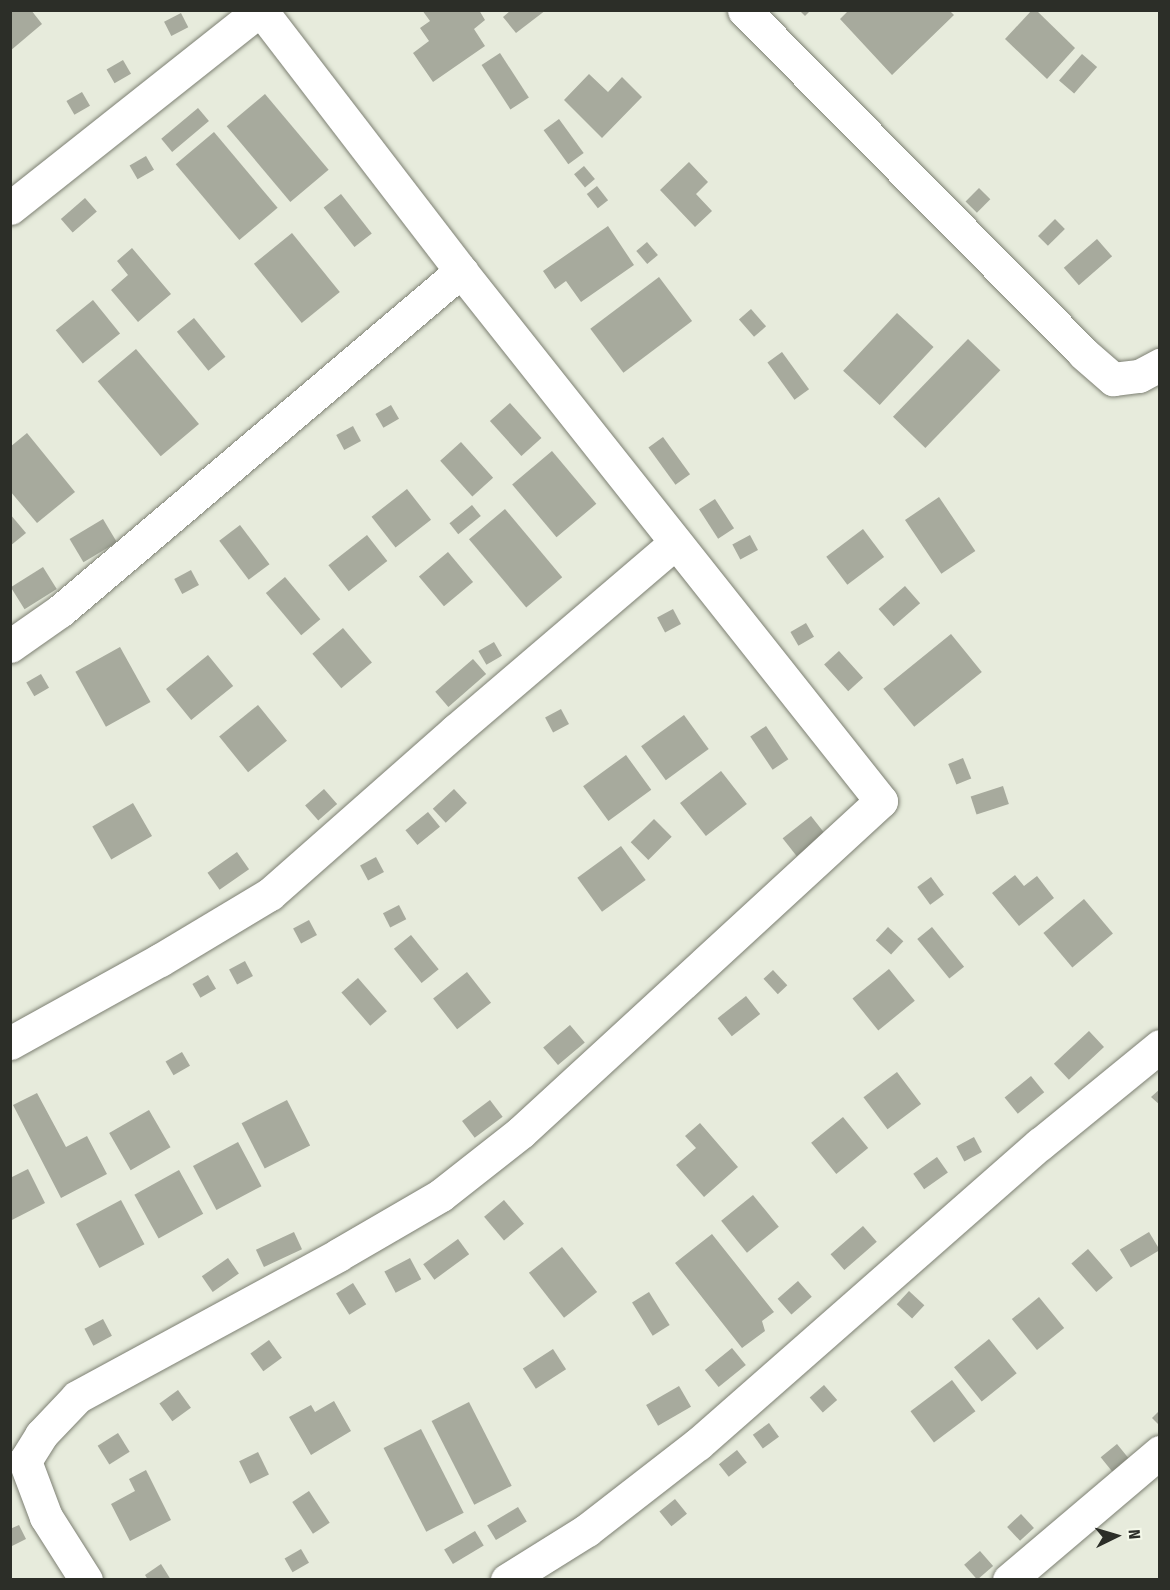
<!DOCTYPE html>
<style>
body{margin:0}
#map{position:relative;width:1170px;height:1590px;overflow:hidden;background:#e7ebdc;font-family:"Fira Sans Condensed",sans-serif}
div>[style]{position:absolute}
.building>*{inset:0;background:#a7aa9d;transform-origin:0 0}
.roads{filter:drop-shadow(0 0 2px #7d8073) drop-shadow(0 0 2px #7d8073)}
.minor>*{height:33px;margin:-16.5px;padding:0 16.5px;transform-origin:16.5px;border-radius:16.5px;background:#fff}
span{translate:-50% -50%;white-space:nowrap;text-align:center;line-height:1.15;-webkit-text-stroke:4.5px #f4f8e9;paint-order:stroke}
.frame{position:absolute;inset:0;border:12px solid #2c2e28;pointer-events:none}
.north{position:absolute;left:1086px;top:1506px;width:60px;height:60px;-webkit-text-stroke:4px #f4f8e9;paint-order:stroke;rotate:85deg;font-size:16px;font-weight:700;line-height:24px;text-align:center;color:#2c2e28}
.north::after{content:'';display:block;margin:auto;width:21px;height:27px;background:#2c2e28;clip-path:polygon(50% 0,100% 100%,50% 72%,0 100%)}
</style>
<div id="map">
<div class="building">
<i style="clip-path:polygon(10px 10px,31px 10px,42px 24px,10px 51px)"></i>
<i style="clip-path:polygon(422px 10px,479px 10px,485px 20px,474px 29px,485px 46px,433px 82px,413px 53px,429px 41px,420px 28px,430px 21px)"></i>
<i style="clip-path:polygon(511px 10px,546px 10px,516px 33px,503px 17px)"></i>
<i style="clip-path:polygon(799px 10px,811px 10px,805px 16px)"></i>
<i style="clip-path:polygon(845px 10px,949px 10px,954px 15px,892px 75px,840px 19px,847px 12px)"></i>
<i style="clip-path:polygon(1032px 10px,1036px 10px,1075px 48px,1047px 79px,1005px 39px)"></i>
<i style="left:181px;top:13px;width:16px;height:19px;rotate:63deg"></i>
<i style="left:500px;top:53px;width:53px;height:22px;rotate:57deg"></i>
<i style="left:1082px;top:54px;width:20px;height:35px;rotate:41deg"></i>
<i style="left:123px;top:60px;width:16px;height:19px;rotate:60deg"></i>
<i style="clip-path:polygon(589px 74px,608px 92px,622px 77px,642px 97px,602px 138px,564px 100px)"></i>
<i style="left:82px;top:92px;width:16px;height:18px;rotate:60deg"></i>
<i style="left:265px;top:94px;width:99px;height:50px;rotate:50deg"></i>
<i style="left:198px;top:108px;width:17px;height:48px;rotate:50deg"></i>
<i style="left:559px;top:119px;width:42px;height:19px;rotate:54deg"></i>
<i style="left:214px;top:132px;width:99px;height:50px;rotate:50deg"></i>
<i style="left:146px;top:156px;width:16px;height:19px;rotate:60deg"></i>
<i style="clip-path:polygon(689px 162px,708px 182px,696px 194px,712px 211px,695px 227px,660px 190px)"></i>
<i style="left:584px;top:166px;width:17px;height:13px;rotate:50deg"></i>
<i style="left:597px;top:186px;width:18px;height:13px;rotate:52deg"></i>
<i style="left:979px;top:188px;width:16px;height:19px;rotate:45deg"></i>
<i style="left:341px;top:194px;width:50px;height:22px;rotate:52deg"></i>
<i style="left:85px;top:198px;width:18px;height:32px;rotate:49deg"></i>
<i style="left:1055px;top:219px;width:14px;height:24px;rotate:45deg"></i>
<i style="clip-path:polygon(608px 226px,634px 265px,581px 302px,566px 281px,555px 289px,543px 271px)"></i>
<i style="left:292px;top:233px;width:76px;height:49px;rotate:51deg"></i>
<i style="left:1097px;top:239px;width:23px;height:44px;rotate:49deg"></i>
<i style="left:647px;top:242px;width:17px;height:14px;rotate:50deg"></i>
<i style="clip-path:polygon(132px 248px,171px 294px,138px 322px,111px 290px,128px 275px,117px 261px)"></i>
<i style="left:659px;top:277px;width:55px;height:86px;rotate:53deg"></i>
<i style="left:93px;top:300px;width:43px;height:48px;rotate:51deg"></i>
<i style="left:751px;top:309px;width:23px;height:16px;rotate:49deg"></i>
<i style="left:897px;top:313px;width:50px;height:79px;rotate:43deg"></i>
<i style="left:194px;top:318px;width:50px;height:22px;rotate:51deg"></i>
<i style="left:968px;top:339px;width:45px;height:108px;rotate:44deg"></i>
<i style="left:136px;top:349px;width:98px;height:50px;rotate:50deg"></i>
<i style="left:782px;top:352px;width:46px;height:18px;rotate:54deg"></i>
<i style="left:510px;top:403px;width:47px;height:27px;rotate:48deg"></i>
<i style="left:391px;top:405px;width:16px;height:18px;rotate:60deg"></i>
<i style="left:353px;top:426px;width:17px;height:19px;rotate:62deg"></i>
<i style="clip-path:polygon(27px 433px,75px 492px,37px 523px,10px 491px,10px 447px)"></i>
<i style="left:663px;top:437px;width:46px;height:18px;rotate:54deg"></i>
<i style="left:461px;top:442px;width:48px;height:28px;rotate:48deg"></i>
<i style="left:552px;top:451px;width:69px;height:52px;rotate:50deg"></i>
<i style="left:407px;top:489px;width:39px;height:45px;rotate:52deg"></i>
<i style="left:939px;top:497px;width:65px;height:41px;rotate:56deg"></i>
<i style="left:715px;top:499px;width:35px;height:19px;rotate:57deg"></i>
<i style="left:472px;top:505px;width:14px;height:29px;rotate:51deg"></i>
<i style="left:505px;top:509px;width:89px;height:47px;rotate:50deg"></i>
<i style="clip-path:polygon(10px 514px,26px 533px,10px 546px)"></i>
<i style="left:103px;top:519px;width:27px;height:39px;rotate:59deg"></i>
<i style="left:240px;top:525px;width:49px;height:26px;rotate:53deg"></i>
<i style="left:863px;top:529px;width:35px;height:46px;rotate:53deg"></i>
<i style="left:367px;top:535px;width:33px;height:49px;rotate:52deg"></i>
<i style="left:750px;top:535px;width:17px;height:20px;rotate:62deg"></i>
<i style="left:448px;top:552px;width:39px;height:38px;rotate:50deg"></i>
<i style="left:43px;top:567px;width:26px;height:38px;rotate:58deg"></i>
<i style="left:191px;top:570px;width:17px;height:19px;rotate:62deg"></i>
<i style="left:285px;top:577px;width:55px;height:25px;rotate:50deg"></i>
<i style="left:905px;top:586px;width:23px;height:35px;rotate:49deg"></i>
<i style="left:673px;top:609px;width:17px;height:18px;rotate:62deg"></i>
<i style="left:806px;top:623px;width:16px;height:18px;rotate:60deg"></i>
<i style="left:343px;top:628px;width:45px;height:40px;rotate:50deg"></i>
<i style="left:951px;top:634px;width:49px;height:87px;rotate:51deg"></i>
<i style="left:494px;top:642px;width:16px;height:18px;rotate:60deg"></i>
<i style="left:120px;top:647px;width:63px;height:51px;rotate:61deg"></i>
<i style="left:839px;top:651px;width:36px;height:20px;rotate:48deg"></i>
<i style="left:208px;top:655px;width:40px;height:54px;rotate:51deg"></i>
<i style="left:473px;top:659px;width:20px;height:50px;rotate:49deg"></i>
<i style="left:41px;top:674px;width:16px;height:17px;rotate:60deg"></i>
<i style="left:258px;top:705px;width:46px;height:50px;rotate:51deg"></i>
<i style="left:561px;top:709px;width:17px;height:18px;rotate:62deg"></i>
<i style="left:684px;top:715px;width:42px;height:53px;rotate:54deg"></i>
<i style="left:766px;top:726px;width:40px;height:19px;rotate:56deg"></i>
<i style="left:626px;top:755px;width:43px;height:53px;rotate:54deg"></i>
<i style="left:963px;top:758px;width:22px;height:16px;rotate:68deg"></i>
<i style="left:721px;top:771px;width:42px;height:52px;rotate:52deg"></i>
<i style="left:1003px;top:786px;width:19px;height:34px;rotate:72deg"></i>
<i style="left:324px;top:789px;width:20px;height:25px;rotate:49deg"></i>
<i style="left:454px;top:789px;width:19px;height:29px;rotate:47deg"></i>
<i style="left:133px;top:803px;width:38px;height:47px;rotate:60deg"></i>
<i style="left:428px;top:812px;width:19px;height:29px;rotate:51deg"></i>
<i style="left:811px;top:816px;width:23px;height:36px;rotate:52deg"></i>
<i style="left:654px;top:819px;width:25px;height:33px;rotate:45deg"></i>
<i style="left:621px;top:846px;width:42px;height:54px;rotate:54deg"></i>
<i style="left:237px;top:852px;width:21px;height:36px;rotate:55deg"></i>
<i style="left:376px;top:857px;width:17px;height:18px;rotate:62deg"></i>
<i style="clip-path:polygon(1015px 875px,1024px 886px,1037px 876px,1054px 898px,1019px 926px,992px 893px)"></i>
<i style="left:931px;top:877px;width:22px;height:17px;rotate:54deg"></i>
<i style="left:1084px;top:899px;width:45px;height:53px;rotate:50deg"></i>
<i style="left:399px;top:905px;width:16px;height:18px;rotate:63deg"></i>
<i style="left:309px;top:920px;width:17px;height:18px;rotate:62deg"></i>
<i style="left:888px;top:927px;width:21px;height:18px;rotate:43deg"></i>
<i style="left:932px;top:927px;width:51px;height:19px;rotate:51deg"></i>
<i style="left:411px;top:935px;width:44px;height:22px;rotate:51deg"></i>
<i style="left:245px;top:961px;width:17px;height:18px;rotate:62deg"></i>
<i style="left:889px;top:969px;width:41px;height:47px;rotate:51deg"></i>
<i style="left:773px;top:970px;width:21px;height:13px;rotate:47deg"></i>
<i style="left:467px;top:972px;width:39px;height:43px;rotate:52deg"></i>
<i style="left:208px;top:975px;width:16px;height:18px;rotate:60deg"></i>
<i style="left:358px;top:978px;width:44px;height:22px;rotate:49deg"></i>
<i style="left:746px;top:996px;width:23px;height:36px;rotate:52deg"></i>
<i style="left:570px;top:1025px;width:23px;height:35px;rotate:50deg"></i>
<i style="left:1089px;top:1031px;width:22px;height:48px;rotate:47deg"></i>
<i style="left:182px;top:1052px;width:16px;height:19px;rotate:60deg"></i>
<i style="left:897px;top:1072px;width:40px;height:42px;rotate:53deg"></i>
<i style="left:1031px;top:1076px;width:21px;height:34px;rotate:51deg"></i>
<i style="clip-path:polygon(1160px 1089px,1160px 1105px,1151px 1097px)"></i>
<i style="clip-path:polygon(37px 1093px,66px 1147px,87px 1136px,107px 1174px,61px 1198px,13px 1105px)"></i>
<i style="left:287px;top:1100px;width:51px;height:51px;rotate:63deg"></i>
<i style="left:490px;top:1100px;width:21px;height:35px;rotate:53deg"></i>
<i style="left:149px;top:1110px;width:43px;height:46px;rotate:60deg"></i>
<i style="left:843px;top:1117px;width:40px;height:41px;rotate:51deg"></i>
<i style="clip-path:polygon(700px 1123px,738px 1167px,704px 1197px,676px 1165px,696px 1148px,685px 1136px)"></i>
<i style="left:974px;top:1137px;width:17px;height:20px;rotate:62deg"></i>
<i style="left:238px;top:1142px;width:50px;height:51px;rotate:62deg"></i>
<i style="left:937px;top:1157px;width:19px;height:29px;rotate:55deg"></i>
<i style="clip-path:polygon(28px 1169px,45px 1203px,10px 1221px,10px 1178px)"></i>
<i style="left:179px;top:1170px;width:50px;height:51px;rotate:61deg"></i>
<i style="left:753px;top:1195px;width:41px;height:41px;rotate:51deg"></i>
<i style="left:121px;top:1200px;width:50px;height:51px;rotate:62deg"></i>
<i style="left:504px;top:1200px;width:31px;height:26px;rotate:50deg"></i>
<i style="left:863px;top:1226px;width:21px;height:43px;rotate:49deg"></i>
<i style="left:294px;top:1232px;width:19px;height:42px;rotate:65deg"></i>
<i style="left:1149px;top:1232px;width:21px;height:34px;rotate:59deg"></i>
<i style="clip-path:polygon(712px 1234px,774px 1312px,762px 1321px,765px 1331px,742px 1348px,675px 1263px)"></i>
<i style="left:458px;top:1239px;width:19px;height:43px;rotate:54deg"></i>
<i style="left:562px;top:1247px;width:57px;height:42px;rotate:52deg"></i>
<i style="left:1088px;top:1249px;width:38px;height:22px;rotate:49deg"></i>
<i style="left:228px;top:1258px;width:19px;height:32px;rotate:55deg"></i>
<i style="left:410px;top:1258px;width:24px;height:29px;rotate:62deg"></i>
<i style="left:798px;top:1281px;width:21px;height:27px;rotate:49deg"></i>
<i style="left:353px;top:1283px;width:25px;height:20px;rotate:58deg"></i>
<i style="left:909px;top:1291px;width:21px;height:18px;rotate:43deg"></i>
<i style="left:649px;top:1292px;width:39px;height:20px;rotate:58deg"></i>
<i style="left:1039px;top:1297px;width:40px;height:35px;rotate:51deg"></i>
<i style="left:103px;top:1319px;width:19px;height:21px;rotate:62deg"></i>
<i style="left:989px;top:1339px;width:44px;height:45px;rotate:51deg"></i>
<i style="left:269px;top:1340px;width:22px;height:23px;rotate:54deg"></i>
<i style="left:732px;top:1348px;width:22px;height:35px;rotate:51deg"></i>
<i style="left:553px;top:1349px;width:24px;height:36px;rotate:57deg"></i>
<i style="left:952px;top:1380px;width:39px;height:52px;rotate:53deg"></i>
<i style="left:824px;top:1385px;width:20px;height:19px;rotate:49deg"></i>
<i style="left:679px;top:1386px;width:24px;height:38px;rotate:60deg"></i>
<i style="left:178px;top:1390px;width:22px;height:23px;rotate:54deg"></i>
<i style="clip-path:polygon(334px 1401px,351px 1431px,311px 1455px,289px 1417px,311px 1405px,315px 1412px)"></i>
<i style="left:469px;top:1402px;width:94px;height:42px;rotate:63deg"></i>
<i style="clip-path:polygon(1160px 1410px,1160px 1426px,1152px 1418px)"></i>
<i style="left:769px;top:1423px;width:17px;height:20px;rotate:54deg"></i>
<i style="left:421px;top:1429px;width:94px;height:42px;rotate:63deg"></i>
<i style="left:118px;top:1433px;width:22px;height:24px;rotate:58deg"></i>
<i style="left:1117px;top:1444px;width:19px;height:21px;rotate:51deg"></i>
<i style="left:737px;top:1450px;width:16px;height:23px;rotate:52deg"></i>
<i style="left:258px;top:1452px;width:25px;height:21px;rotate:64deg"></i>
<i style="clip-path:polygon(146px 1470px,171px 1520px,130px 1541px,111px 1504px,135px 1491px,129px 1479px)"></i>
<i style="left:309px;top:1491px;width:38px;height:20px;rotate:57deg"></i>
<i style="left:675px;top:1499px;width:19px;height:20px;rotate:51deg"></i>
<i style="left:518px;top:1507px;width:17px;height:36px;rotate:59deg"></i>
<i style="left:1021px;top:1514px;width:19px;height:19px;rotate:47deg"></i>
<i style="clip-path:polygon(19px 1525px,26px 1539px,10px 1547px,10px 1529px)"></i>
<i style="left:475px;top:1531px;width:17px;height:36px;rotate:59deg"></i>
<i style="left:301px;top:1549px;width:16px;height:19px;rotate:60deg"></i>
<i style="left:980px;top:1551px;width:20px;height:21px;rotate:49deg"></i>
<i style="clip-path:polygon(161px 1564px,171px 1580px,148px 1580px,145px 1575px)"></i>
</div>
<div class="roads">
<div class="minor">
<i style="left:744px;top:10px;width:482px;rotate:45.3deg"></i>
<i style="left:1083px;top:353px;width:40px;rotate:41deg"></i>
<i style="left:1113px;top:379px;width:26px;rotate:-7deg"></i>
<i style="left:1139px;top:376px;width:24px;rotate:-28deg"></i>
<i style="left:10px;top:208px;width:319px;rotate:-38.4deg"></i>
<i style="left:10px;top:646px;width:61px;rotate:-35deg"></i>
<i style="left:60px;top:611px;width:526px;rotate:-40.29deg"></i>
<i style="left:10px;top:1043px;width:171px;rotate:-29deg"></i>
<i style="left:160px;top:960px;width:128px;rotate:-31deg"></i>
<i style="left:270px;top:894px;width:248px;rotate:-41.4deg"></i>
<i style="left:456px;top:730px;width:288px;rotate:-40.5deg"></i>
<i style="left:86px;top:1580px;width:75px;rotate:-122.4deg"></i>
<i style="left:46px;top:1517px;width:60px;rotate:-110.6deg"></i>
<i style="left:25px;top:1461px;width:31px;rotate:-58deg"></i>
<i style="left:41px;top:1435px;width:52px;rotate:-46.5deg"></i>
<i style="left:77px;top:1397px;width:297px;rotate:-28.5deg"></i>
<i style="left:338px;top:1255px;width:119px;rotate:-30.2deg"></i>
<i style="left:441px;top:1195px;width:102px;rotate:-38.2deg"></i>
<i style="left:521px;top:1132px;width:489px;rotate:-42.6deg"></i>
<i style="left:881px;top:801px;width:676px;rotate:-128.4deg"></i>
<i style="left:461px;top:271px;width:329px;rotate:-127.5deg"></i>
<i style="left:507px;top:1580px;width:94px;rotate:-32deg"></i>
<i style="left:587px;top:1530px;width:140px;rotate:-37.8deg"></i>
<i style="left:698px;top:1444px;width:455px;rotate:-41.3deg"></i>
<i style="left:1040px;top:1144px;width:155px;rotate:-39.2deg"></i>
<i style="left:1009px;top:1580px;width:198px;rotate:-40.3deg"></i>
</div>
</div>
<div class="frame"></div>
<div class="north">N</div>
</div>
